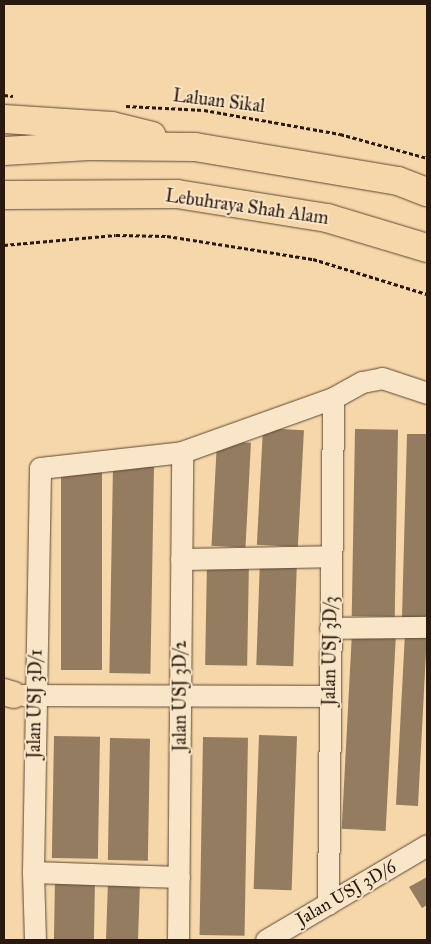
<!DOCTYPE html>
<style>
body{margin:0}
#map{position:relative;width:431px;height:944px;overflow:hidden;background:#f6d7a9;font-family:"IM FELL Great Primer",serif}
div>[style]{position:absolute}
.building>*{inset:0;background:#947c60;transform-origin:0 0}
.path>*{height:3px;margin-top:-1.5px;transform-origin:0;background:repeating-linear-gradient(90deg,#2a1910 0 4px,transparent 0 6.5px)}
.roads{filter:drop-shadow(0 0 1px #5d4836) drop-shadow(0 0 1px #5d4836)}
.minor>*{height:21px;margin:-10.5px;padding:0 10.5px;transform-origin:10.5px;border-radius:10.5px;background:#f9e5c7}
.major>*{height:26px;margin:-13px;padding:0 13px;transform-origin:13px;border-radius:13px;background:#f6d7a9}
.highway>*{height:28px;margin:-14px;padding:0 14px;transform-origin:14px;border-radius:14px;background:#f6d7a9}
span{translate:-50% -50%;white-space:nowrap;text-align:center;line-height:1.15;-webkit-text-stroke:4px #f9e5c7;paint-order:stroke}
.street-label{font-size:18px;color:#2a1910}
.frame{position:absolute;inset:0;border:5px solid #2a1910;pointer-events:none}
</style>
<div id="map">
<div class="building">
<i style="left:263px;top:428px;width:41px;height:117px;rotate:3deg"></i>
<i style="left:355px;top:429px;width:43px;height:187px;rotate:1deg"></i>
<i style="clip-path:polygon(407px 434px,427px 434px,427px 618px,402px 617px)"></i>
<i style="left:217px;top:441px;width:34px;height:105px;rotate:3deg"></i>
<i style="left:113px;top:466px;width:41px;height:207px;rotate:1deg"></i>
<i style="left:61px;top:468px;width:41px;height:202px"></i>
<i style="left:260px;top:559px;width:37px;height:106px;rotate:2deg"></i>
<i style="left:207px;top:560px;width:42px;height:105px;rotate:1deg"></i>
<i style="left:352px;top:632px;width:44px;height:197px;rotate:3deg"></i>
<i style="left:405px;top:633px;width:22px;height:172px;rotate:3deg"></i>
<i style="left:259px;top:735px;width:38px;height:154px;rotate:2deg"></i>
<i style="left:54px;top:736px;width:46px;height:122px;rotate:1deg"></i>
<i style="left:203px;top:737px;width:45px;height:198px;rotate:1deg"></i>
<i style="left:110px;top:738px;width:40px;height:122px;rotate:1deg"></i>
<i style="clip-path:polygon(427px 877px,427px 905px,422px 908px,409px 887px)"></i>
<i style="left:55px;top:878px;width:40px;height:62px;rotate:1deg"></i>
<i style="left:108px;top:882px;width:32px;height:58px;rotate:2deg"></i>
</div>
<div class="path">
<i style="left:4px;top:95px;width:9px;rotate:6deg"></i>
<i style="left:126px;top:106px;width:78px;rotate:2.9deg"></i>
<i style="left:204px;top:110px;width:138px;rotate:10deg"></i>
<i style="left:340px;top:134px;width:90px;rotate:15.4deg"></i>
<i style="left:4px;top:245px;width:112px;rotate:-5.1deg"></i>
<i style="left:116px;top:235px;width:51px;rotate:1.1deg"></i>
<i style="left:167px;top:236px;width:148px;rotate:9deg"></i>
<i style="left:313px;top:259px;width:119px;rotate:17.1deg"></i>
</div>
<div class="roads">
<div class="minor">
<i style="left:181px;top:559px;width:150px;rotate:-1.1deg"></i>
<i style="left:330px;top:628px;width:97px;rotate:-0.6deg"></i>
<i style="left:23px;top:695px;width:307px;rotate:0.2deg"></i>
<i style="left:33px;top:872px;width:146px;rotate:2deg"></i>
<i style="left:328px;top:904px;width:506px;rotate:-89.43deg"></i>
<i style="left:35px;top:940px;width:68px;rotate:-91.7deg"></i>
<i style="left:33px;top:872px;width:404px;rotate:-89deg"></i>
<i style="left:40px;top:468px;width:143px;rotate:-6.4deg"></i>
<i style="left:182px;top:452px;width:160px;rotate:-19.7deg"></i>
<i style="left:333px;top:398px;width:33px;rotate:-29deg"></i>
<i style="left:362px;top:382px;width:20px;rotate:-11deg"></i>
<i style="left:382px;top:378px;width:47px;rotate:18.4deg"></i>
<i style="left:178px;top:940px;width:488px;rotate:-89.5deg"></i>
<i style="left:266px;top:940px;width:187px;rotate:-30.5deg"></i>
</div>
<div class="major">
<i style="left:4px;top:692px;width:10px;rotate:17deg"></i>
</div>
<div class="highway">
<i style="left:4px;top:119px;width:108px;rotate:3.7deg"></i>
<i style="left:112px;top:126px;width:41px;rotate:14deg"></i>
<i style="left:4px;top:151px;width:85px;rotate:-3.4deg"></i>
<i style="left:89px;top:146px;width:106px;rotate:0.5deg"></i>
<i style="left:195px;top:147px;width:206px;rotate:9.5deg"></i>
<i style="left:398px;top:181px;width:31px;rotate:21deg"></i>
<i style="left:4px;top:195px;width:173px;rotate:-0.3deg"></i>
<i style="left:177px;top:194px;width:152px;rotate:9.1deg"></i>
<i style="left:327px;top:218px;width:104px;rotate:16.7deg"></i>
</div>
</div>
<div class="street-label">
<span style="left:219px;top:101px;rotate:7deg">Laluan Sikal</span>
<span style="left:247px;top:207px;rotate:8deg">Lebuhraya Shah Alam</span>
<span style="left:330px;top:651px;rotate:-89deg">Jalan USJ 3D/3</span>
<span style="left:180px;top:696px;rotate:-90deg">Jalan USJ 3D/2</span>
<span style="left:35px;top:704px;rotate:-89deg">Jalan USJ 3D/1</span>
<span style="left:346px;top:893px;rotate:-30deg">Jalan USJ 3D/6</span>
</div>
<div class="frame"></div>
</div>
